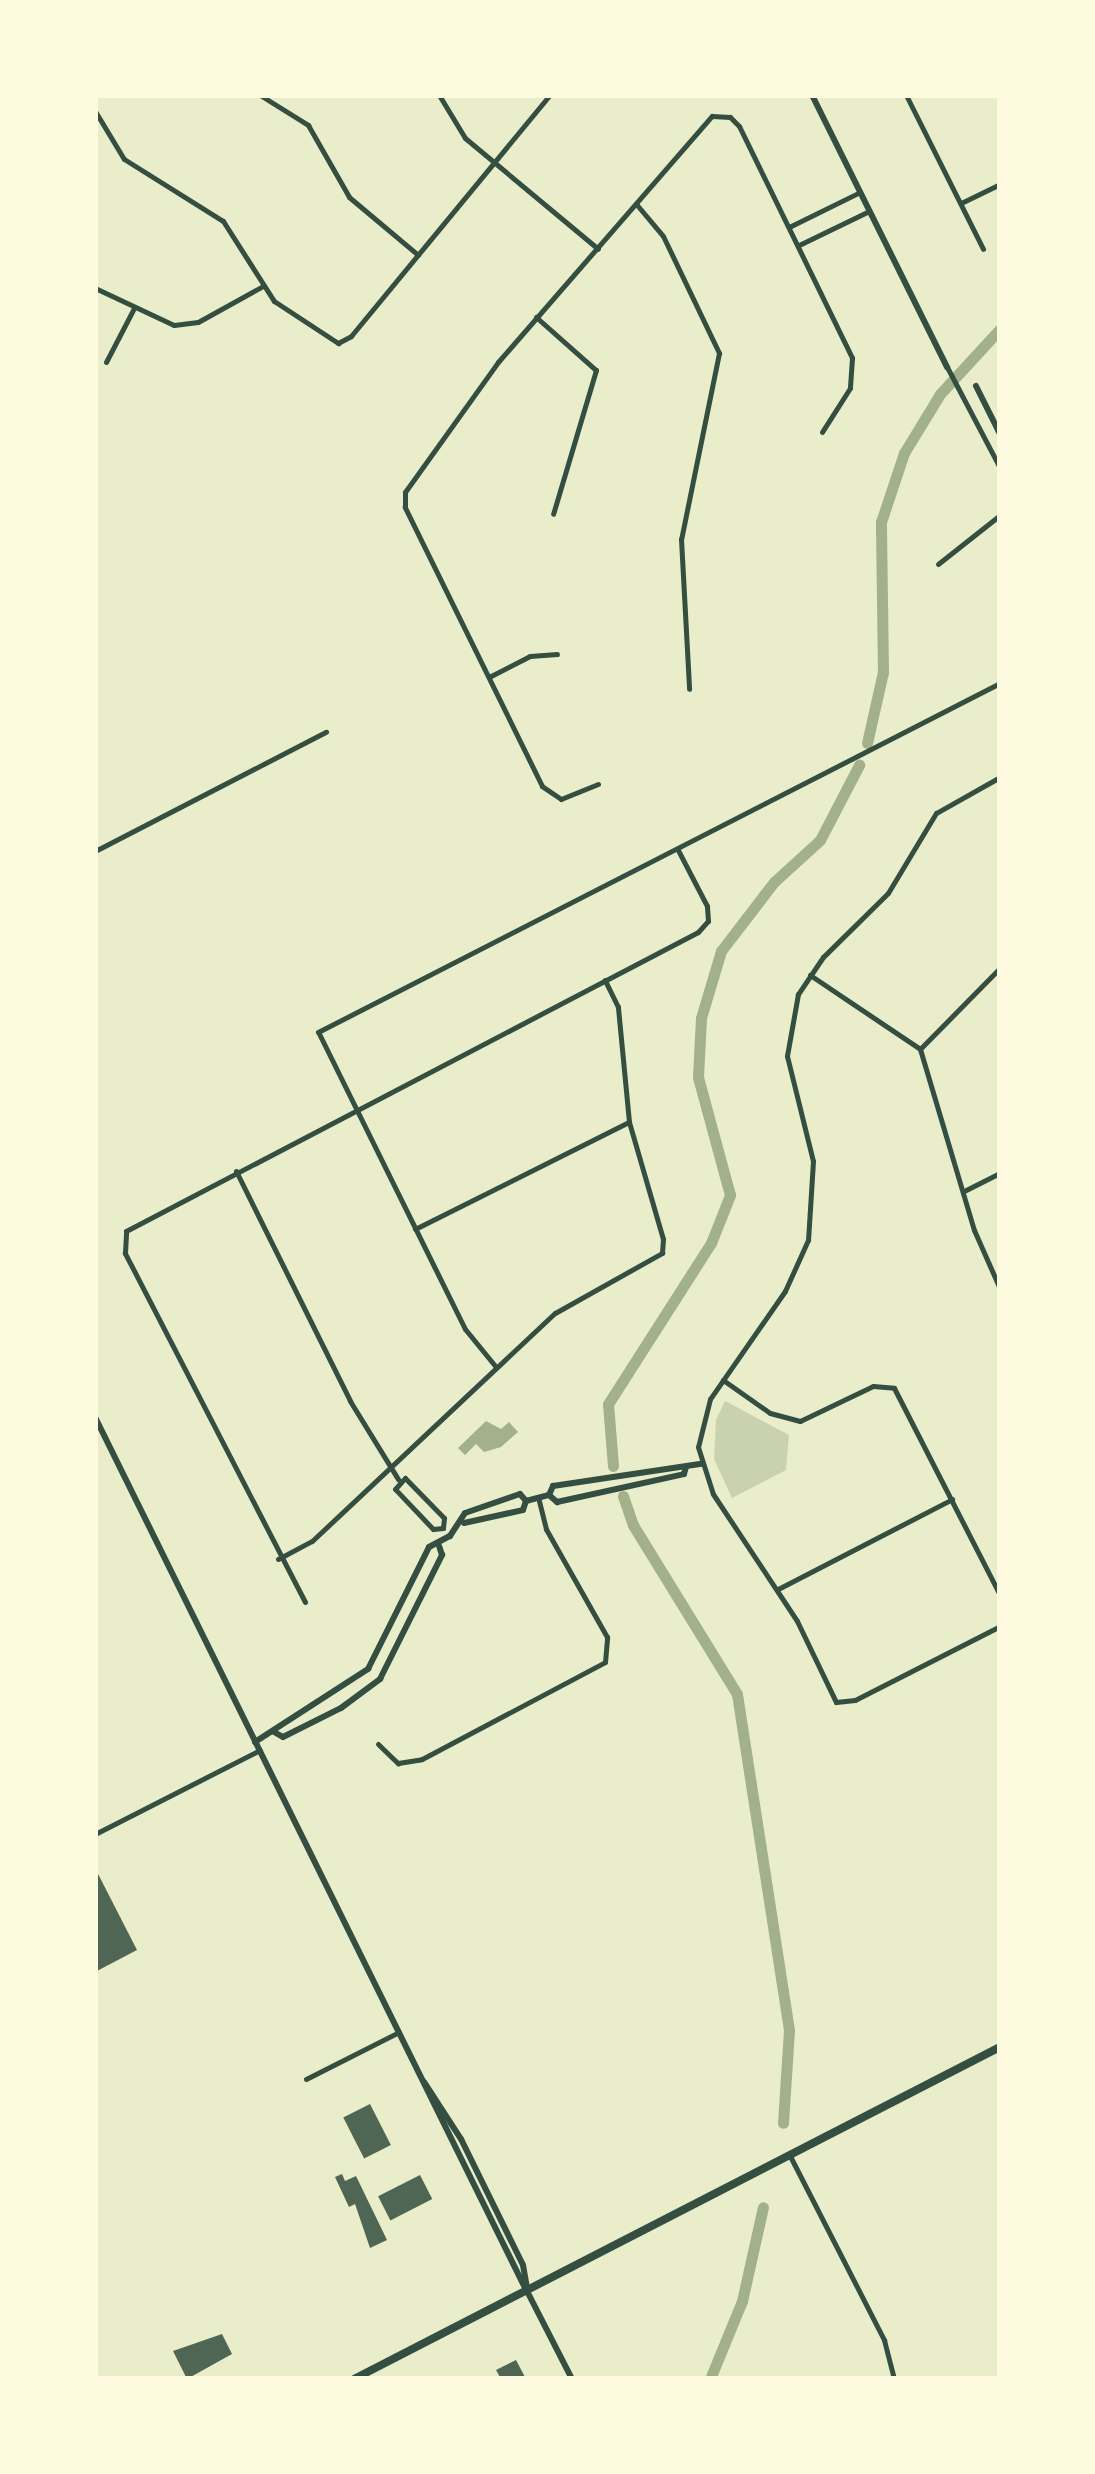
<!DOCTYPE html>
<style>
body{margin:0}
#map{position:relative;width:1095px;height:2474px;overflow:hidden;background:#e9edc9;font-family:"Exo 2",sans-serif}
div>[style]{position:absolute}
.green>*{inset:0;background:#cad2ad}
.water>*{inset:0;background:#a3b18a}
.canal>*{height:11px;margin:-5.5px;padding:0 5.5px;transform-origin:5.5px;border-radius:5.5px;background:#a3b18a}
.building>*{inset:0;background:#4f6655;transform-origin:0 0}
.minor>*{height:5px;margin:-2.5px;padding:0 2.5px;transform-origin:2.5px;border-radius:2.5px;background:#344e41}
.tertiary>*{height:6px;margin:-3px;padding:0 3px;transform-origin:3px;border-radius:3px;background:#344e41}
.secondary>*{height:6px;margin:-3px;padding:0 3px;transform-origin:3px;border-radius:3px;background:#344e41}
.primary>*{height:8px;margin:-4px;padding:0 4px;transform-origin:4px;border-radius:4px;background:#344e41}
span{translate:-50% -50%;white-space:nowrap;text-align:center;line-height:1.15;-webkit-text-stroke:8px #fefae0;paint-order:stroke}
.frame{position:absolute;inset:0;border:98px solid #fefae0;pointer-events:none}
</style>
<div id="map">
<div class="green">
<i style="clip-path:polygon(725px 1401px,789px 1435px,786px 1470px,732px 1498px,714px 1459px,716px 1420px)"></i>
</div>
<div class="water">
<i style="clip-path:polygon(486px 1421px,501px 1429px,509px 1422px,518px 1432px,501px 1447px,484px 1452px,476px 1444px,465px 1455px,458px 1448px)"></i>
</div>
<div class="canal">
<i style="left:867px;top:743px;width:73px;rotate:-77.3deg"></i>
<i style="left:883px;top:672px;width:150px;rotate:-90.8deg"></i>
<i style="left:881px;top:522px;width:73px;rotate:-71.6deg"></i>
<i style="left:904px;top:453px;width:69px;rotate:-58.6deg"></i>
<i style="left:940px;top:394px;width:88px;rotate:-47.3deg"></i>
<i style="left:613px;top:1466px;width:62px;rotate:-94.6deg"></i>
<i style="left:608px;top:1404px;width:191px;rotate:-57.4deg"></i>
<i style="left:711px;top:1243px;width:52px;rotate:-68.4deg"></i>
<i style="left:730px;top:1195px;width:122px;rotate:-105.2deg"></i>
<i style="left:698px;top:1077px;width:59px;rotate:-87.1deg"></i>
<i style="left:701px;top:1018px;width:70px;rotate:-73.4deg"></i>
<i style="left:721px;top:951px;width:87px;rotate:-52.5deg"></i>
<i style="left:774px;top:882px;width:62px;rotate:-42.4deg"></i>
<i style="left:820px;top:840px;width:85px;rotate:-62.5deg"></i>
<i style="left:623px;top:1496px;width:31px;rotate:71deg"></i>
<i style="left:633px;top:1525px;width:198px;rotate:58.4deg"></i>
<i style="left:737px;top:1694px;width:340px;rotate:81.2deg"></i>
<i style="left:789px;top:2030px;width:93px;rotate:93.7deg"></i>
<i style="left:710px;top:2379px;width:84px;rotate:-67.7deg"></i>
<i style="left:742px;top:2301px;width:96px;rotate:-77.4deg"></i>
</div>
<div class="building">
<i style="clip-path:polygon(95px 1868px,137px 1950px,95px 1972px)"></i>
<i style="left:370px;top:2104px;width:46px;height:30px;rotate:63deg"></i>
<i style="clip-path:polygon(342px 2174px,345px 2181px,356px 2176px,387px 2240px,370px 2248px,355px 2204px,349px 2207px,335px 2177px)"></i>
<i style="left:420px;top:2175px;width:27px;height:47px;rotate:63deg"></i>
<i style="clip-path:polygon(222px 2334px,232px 2354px,187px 2379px,173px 2351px)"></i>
<i style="clip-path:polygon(516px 2360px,526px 2379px,501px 2379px,496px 2370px)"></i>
</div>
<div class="minor">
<i style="left:260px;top:95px;width:57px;rotate:32deg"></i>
<i style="left:308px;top:125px;width:83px;rotate:60.3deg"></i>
<i style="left:349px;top:197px;width:90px;rotate:40deg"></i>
<i style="left:439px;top:95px;width:50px;rotate:58.8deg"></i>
<i style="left:465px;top:138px;width:173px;rotate:39.8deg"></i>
<i style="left:906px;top:95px;width:172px;rotate:63.4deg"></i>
<i style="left:95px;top:111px;width:56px;rotate:58.9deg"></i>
<i style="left:124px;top:159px;width:117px;rotate:32.1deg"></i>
<i style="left:223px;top:221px;width:95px;rotate:57.5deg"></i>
<i style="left:274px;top:301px;width:77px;rotate:33.3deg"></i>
<i style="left:338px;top:343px;width:15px;rotate:-28deg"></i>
<i style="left:351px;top:336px;width:313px;rotate:-50.5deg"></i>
<i style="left:961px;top:203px;width:43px;rotate:-26deg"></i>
<i style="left:637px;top:205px;width:40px;rotate:50deg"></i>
<i style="left:663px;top:236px;width:130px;rotate:64.4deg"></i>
<i style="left:719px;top:353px;width:190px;rotate:101.5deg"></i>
<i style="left:681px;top:539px;width:150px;rotate:86.9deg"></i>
<i style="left:789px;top:227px;width:79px;rotate:-26.2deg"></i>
<i style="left:799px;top:245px;width:78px;rotate:-25.9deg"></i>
<i style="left:95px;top:288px;width:87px;rotate:25.1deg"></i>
<i style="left:174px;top:325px;width:24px;rotate:-7deg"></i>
<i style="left:198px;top:322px;width:74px;rotate:-29deg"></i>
<i style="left:536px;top:317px;width:80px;rotate:41.5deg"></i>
<i style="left:596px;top:370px;width:150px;rotate:106.6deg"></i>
<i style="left:106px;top:362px;width:61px;rotate:-62.6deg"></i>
<i style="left:947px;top:367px;width:114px;rotate:62.3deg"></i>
<i style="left:938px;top:564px;width:79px;rotate:-38.3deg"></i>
<i style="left:489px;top:677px;width:46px;rotate:-27.1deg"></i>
<i style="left:530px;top:656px;width:27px;rotate:-4deg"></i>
<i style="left:1000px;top:777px;width:73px;rotate:150.6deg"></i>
<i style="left:936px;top:813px;width:93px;rotate:121deg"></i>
<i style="left:888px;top:893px;width:91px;rotate:135.4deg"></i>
<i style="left:823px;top:957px;width:45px;rotate:124deg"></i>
<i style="left:798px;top:994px;width:63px;rotate:100.1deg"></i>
<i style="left:787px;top:1056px;width:108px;rotate:76.1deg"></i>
<i style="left:813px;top:1161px;width:79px;rotate:93.6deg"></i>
<i style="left:808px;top:1240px;width:56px;rotate:114.3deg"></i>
<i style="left:785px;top:1291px;width:131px;rotate:124.8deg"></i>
<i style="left:710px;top:1399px;width:49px;rotate:104deg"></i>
<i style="left:698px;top:1447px;width:49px;rotate:72.3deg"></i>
<i style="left:713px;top:1494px;width:152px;rotate:56.5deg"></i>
<i style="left:797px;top:1621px;width:90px;rotate:64.3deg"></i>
<i style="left:836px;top:1702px;width:19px;rotate:-6deg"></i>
<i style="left:855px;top:1700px;width:163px;rotate:-27deg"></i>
<i style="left:598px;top:784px;width:40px;rotate:158deg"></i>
<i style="left:561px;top:799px;width:23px;rotate:-146deg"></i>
<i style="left:542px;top:786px;width:311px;rotate:-116.2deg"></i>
<i style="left:405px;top:507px;width:15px;rotate:-90deg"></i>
<i style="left:405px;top:492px;width:160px;rotate:-54.4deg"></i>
<i style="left:498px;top:362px;width:326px;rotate:-49deg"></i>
<i style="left:712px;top:116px;width:18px;rotate:3deg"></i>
<i style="left:730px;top:117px;width:13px;rotate:45deg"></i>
<i style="left:739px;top:126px;width:258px;rotate:64deg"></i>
<i style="left:852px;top:358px;width:30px;rotate:94deg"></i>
<i style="left:850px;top:388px;width:52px;rotate:122.5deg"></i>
<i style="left:95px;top:851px;width:260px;rotate:-27.3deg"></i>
<i style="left:810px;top:975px;width:133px;rotate:33.9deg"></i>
<i style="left:920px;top:1049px;width:189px;rotate:73.4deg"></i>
<i style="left:974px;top:1230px;width:64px;rotate:66.2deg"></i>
<i style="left:920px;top:1049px;width:114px;rotate:-45.4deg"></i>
<i style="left:236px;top:1171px;width:257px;rotate:63.6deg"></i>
<i style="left:350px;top:1401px;width:92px;rotate:58.4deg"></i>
<i style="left:964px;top:1191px;width:40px;rotate:-26.6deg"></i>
<i style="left:415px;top:1229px;width:239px;rotate:-26.6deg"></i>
<i style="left:496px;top:1367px;width:49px;rotate:-129.2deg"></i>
<i style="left:465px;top:1329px;width:331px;rotate:-116.3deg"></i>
<i style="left:318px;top:1032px;width:766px;rotate:-27.1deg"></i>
<i style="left:723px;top:1380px;width:57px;rotate:35.1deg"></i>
<i style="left:770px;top:1413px;width:31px;rotate:15deg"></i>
<i style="left:800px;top:1421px;width:81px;rotate:-25.6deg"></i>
<i style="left:873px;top:1386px;width:21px;rotate:5deg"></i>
<i style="left:894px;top:1388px;width:233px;rotate:62.9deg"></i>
<i style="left:405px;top:1478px;width:56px;rotate:45.7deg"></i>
<i style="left:444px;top:1518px;width:10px;rotate:96deg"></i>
<i style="left:443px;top:1528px;width:10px;rotate:174deg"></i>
<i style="left:433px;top:1529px;width:55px;rotate:-133.5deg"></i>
<i style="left:395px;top:1489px;width:15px;rotate:-48deg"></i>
<i style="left:278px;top:1559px;width:38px;rotate:-28deg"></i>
<i style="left:312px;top:1541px;width:333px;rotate:-43.2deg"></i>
<i style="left:555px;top:1313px;width:123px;rotate:-29.3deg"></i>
<i style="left:662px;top:1253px;width:14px;rotate:-86deg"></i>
<i style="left:663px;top:1239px;width:122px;rotate:-106.2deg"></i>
<i style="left:629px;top:1122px;width:116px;rotate:-95.5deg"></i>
<i style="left:618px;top:1007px;width:30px;rotate:-116deg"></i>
<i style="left:778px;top:1589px;width:196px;rotate:-27.3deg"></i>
<i style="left:305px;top:1602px;width:393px;rotate:-117.3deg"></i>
<i style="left:125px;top:1253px;width:22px;rotate:-87deg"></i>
<i style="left:126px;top:1231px;width:645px;rotate:-27.6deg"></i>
<i style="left:698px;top:932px;width:15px;rotate:-48deg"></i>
<i style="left:708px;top:921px;width:15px;rotate:-94deg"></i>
<i style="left:707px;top:906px;width:63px;rotate:-117.4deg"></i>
<i style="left:378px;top:1744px;width:28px;rotate:44deg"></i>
<i style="left:398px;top:1763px;width:24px;rotate:-9deg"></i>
<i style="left:422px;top:1759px;width:207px;rotate:-27.9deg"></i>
<i style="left:605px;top:1662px;width:25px;rotate:-85deg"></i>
<i style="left:607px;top:1637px;width:124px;rotate:-119.5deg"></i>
<i style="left:546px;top:1529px;width:32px;rotate:-104deg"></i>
<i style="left:95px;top:1834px;width:185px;rotate:-27deg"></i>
<i style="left:306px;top:2079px;width:104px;rotate:-26.8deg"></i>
<i style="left:790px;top:2156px;width:207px;rotate:62.9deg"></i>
<i style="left:884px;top:2340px;width:40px;rotate:75.6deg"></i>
</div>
<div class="tertiary">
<i style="left:812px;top:95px;width:304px;rotate:63.6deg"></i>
<i style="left:976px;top:386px;width:54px;rotate:63.4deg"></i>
<i style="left:549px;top:1495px;width:11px;rotate:41deg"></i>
<i style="left:557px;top:1502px;width:130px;rotate:-12.4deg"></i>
<i style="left:684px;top:1474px;width:7px;rotate:-74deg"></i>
<i style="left:464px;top:1523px;width:60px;rotate:-12.4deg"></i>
<i style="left:523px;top:1510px;width:9px;rotate:-72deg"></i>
<i style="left:526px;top:1501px;width:24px;rotate:-15deg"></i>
<i style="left:549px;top:1495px;width:10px;rotate:-66deg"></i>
<i style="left:553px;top:1486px;width:150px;rotate:-8.5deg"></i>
<i style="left:274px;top:1732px;width:10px;rotate:29deg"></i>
<i style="left:283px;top:1737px;width:65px;rotate:-26.6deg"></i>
<i style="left:341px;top:1708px;width:49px;rotate:-36.6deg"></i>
<i style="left:380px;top:1679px;width:139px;rotate:-63.4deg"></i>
<i style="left:442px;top:1555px;width:9px;rotate:-108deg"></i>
<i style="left:255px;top:1742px;width:135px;rotate:-32.9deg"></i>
<i style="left:368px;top:1669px;width:136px;rotate:-63.4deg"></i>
<i style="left:429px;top:1547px;width:24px;rotate:-28deg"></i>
<i style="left:450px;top:1536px;width:27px;rotate:-57deg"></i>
<i style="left:465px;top:1513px;width:58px;rotate:-19.1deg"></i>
<i style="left:520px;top:1494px;width:9px;rotate:49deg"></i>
<i style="left:528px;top:2293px;width:97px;rotate:62.9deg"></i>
</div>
<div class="secondary">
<i style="left:95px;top:1417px;width:976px;rotate:63.72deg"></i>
<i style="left:424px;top:2082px;width:68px;rotate:57deg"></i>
<i style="left:461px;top:2139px;width:140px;rotate:63.8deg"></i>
<i style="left:523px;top:2265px;width:23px;rotate:80deg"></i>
</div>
<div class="primary">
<i style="left:354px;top:2379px;width:726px;rotate:-27.2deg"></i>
</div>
<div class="frame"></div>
</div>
